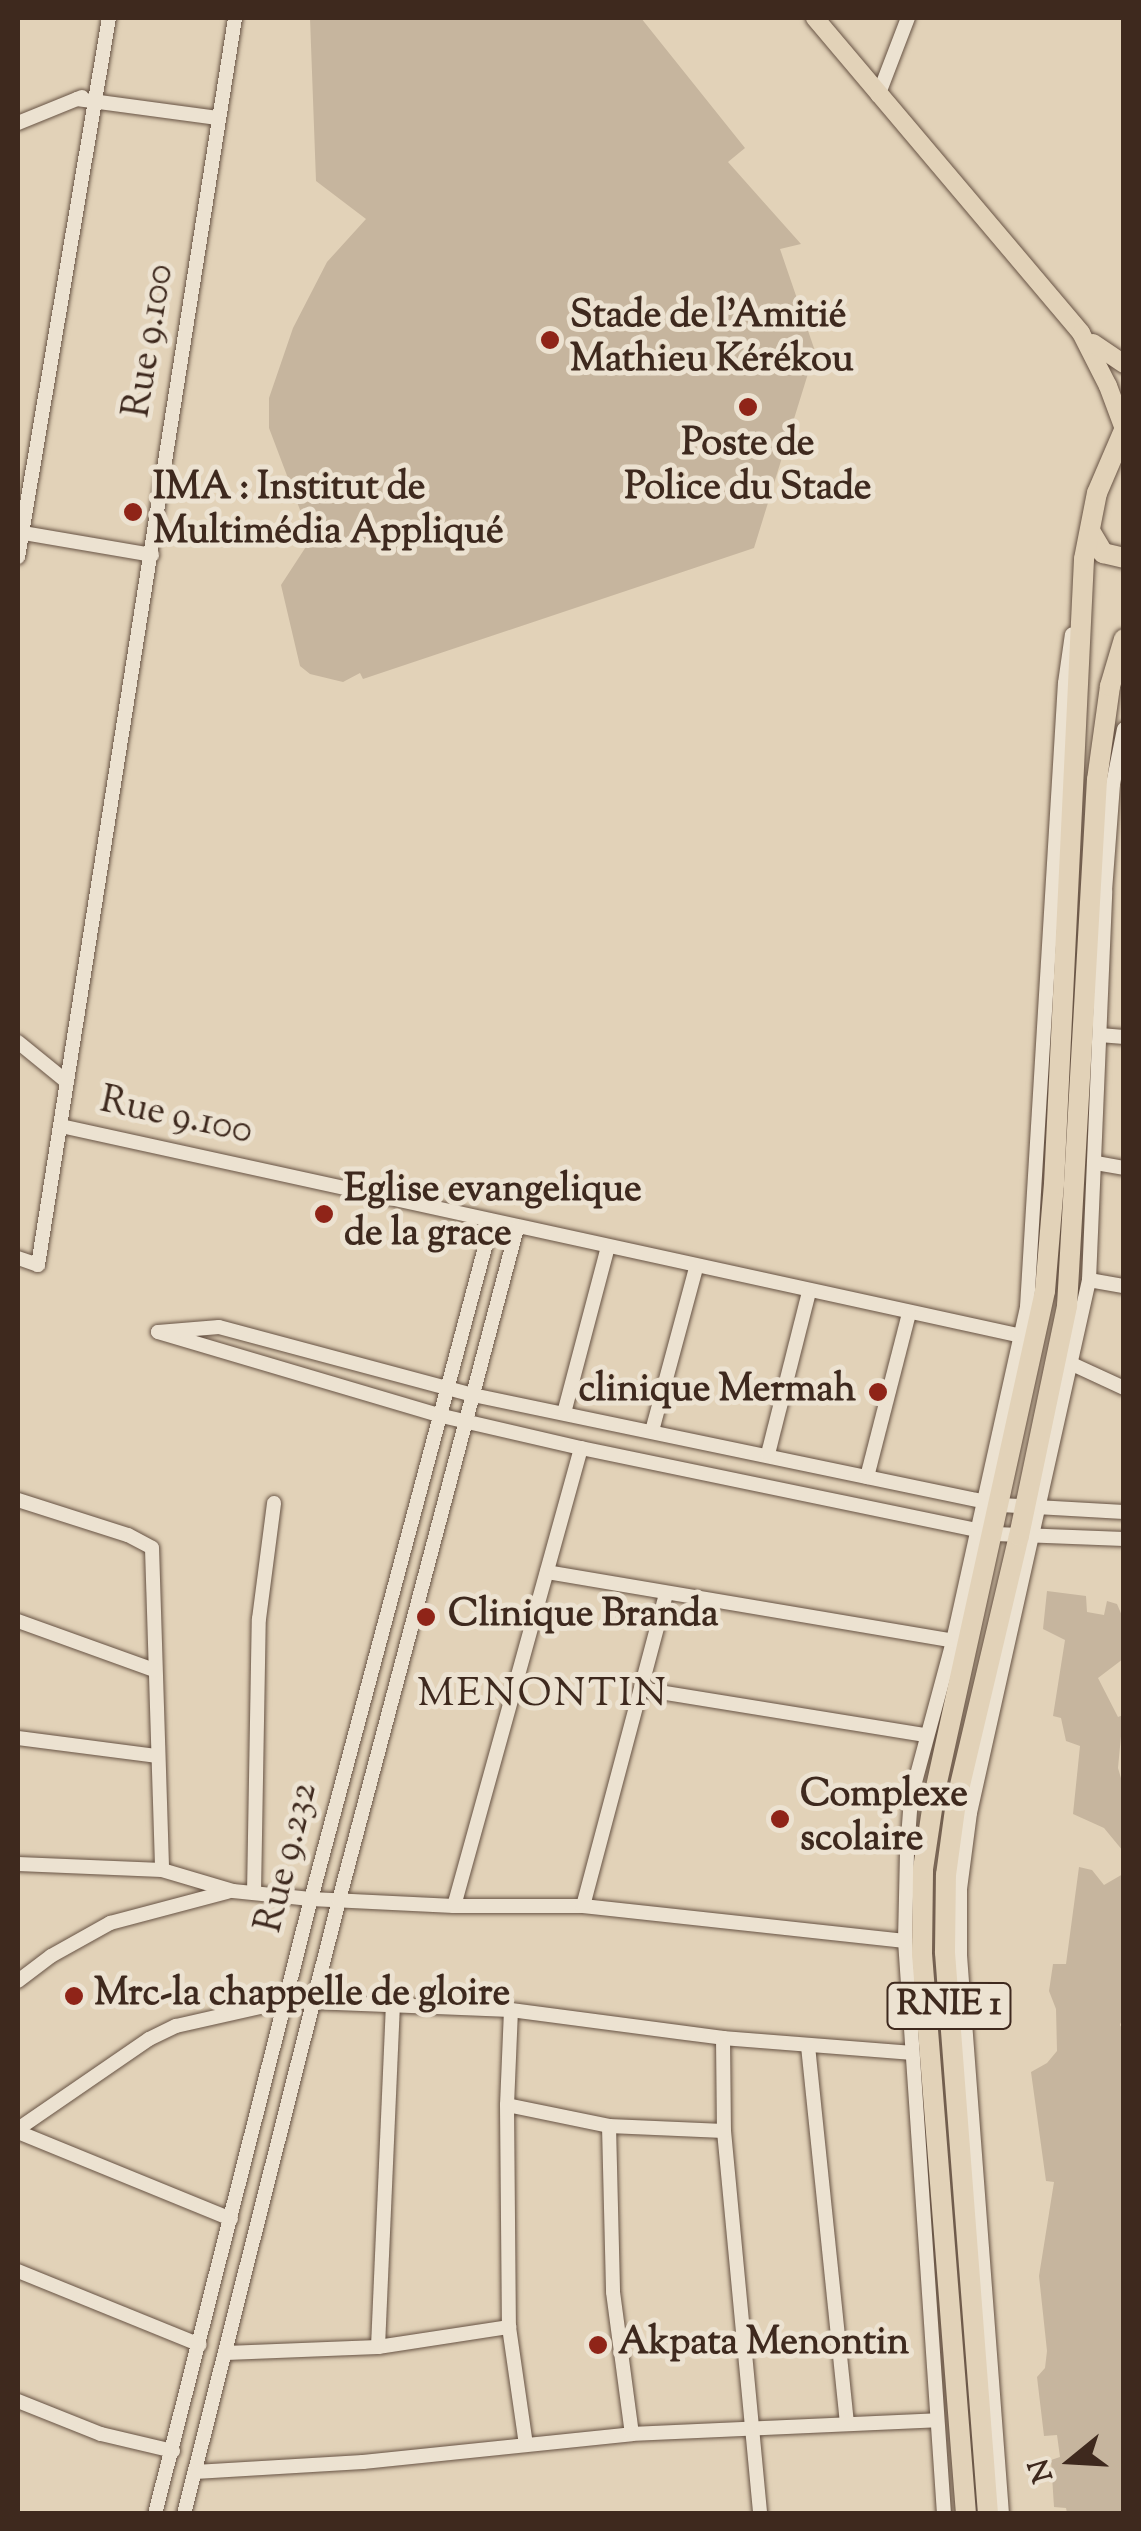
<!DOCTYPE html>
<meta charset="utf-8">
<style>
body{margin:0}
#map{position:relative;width:1141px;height:2531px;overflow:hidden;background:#e2d2b8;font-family:"Sorts Mill Goudy",serif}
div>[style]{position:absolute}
.green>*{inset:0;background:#c6b59e}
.roads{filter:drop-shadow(0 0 2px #675344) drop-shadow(0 0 2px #675344)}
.minor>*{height:14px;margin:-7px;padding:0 7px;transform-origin:7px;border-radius:7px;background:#ece2d1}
.major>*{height:18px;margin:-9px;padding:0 9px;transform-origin:9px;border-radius:9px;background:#e2d2b8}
.highway>*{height:20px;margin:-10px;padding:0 10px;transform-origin:10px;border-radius:10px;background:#e2d2b8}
.dots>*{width:28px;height:28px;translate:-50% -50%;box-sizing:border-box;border:5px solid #ece2d1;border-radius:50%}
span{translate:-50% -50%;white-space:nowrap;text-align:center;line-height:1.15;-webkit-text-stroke:10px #ece2d1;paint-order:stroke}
.shield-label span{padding:2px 8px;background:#ece2d1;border:2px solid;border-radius:8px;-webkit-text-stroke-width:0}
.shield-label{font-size:35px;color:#3e291e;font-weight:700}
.poi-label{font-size:38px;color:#3e291e;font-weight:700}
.left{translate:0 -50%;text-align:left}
.right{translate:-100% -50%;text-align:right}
.street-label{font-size:38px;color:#3e291e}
.neighbourhood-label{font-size:40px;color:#3e291e;letter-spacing:2.5px}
.frame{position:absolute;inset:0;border:20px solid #3e291e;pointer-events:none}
.north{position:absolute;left:1021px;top:2411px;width:100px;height:100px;-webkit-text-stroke:8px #ece2d1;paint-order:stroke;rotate:252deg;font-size:28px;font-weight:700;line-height:40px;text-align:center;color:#3e291e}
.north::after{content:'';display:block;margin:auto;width:35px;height:45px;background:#3e291e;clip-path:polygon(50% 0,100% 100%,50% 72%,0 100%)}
</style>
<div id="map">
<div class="green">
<i style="clip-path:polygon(310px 18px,641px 18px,745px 148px,728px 162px,801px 244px,780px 249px,815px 351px,754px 548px,363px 679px,360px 673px,343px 682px,310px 674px,300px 666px,281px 585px,311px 539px,269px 428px,269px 398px,293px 328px,327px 262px,366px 219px,316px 181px)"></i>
<i style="clip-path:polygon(1047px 1591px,1086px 1596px,1087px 1612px,1104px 1615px,1107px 1601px,1117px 1604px,1123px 1618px,1123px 1659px,1098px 1678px,1118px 1717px,1123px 1715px,1118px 1768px,1123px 1785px,1123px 1851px,1104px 1828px,1073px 1814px,1080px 1746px,1066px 1741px,1061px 1718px,1053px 1716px,1065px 1640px,1043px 1629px)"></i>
<i style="clip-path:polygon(1079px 1867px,1092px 1870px,1104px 1885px,1123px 1874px,1124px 2014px,1120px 2025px,1124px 2032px,1123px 2513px,1067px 2513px,1066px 2508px,1054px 2507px,1051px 2460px,1060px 2457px,1057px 2435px,1044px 2436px,1037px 2377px,1045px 2368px,1047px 2351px,1039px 2276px,1054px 2182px,1046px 2181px,1031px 2072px,1047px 2063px,1057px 2051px,1056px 2009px,1049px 1991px,1053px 1964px,1066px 1964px)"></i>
</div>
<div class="roads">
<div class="minor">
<i style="left:878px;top:96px;width:84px;rotate:-69deg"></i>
<i style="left:77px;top:99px;width:142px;rotate:7.7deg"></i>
<i style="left:18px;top:123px;width:69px;rotate:-22.1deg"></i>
<i style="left:18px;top:532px;width:136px;rotate:9.7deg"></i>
<i style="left:18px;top:557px;width:547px;rotate:-80.42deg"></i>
<i style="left:1100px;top:1035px;width:24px;rotate:5deg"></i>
<i style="left:18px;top:1042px;width:63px;rotate:39.2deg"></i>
<i style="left:61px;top:1126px;width:984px;rotate:12.33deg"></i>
<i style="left:1096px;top:1163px;width:28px;rotate:10deg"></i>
<i style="left:18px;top:1258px;width:21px;rotate:19deg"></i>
<i style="left:38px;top:1265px;width:1262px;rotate:-81.02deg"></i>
<i style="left:1089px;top:1280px;width:36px;rotate:10deg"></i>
<i style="left:158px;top:1332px;width:296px;rotate:16.5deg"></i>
<i style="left:442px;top:1416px;width:143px;rotate:13deg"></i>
<i style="left:581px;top:1448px;width:423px;rotate:11.7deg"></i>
<i style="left:995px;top:1534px;width:129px;rotate:2.2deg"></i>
<i style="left:158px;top:1332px;width:61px;rotate:-4.7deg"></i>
<i style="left:219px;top:1327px;width:263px;rotate:15deg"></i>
<i style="left:473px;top:1395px;width:539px;rotate:11.77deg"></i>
<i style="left:1001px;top:1505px;width:123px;rotate:3.3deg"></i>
<i style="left:1072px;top:1364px;width:57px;rotate:24.8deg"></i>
<i style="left:564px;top:1413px;width:172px;rotate:-75.2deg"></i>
<i style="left:652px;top:1431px;width:169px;rotate:-74.9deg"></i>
<i style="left:768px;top:1454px;width:167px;rotate:-75.8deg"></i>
<i style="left:867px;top:1477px;width:168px;rotate:-75.6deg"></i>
<i style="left:18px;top:1500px;width:115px;rotate:17.7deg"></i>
<i style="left:128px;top:1535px;width:27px;rotate:28deg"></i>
<i style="left:152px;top:1548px;width:322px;rotate:88.2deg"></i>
<i style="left:547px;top:1572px;width:412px;rotate:9.6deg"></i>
<i style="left:18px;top:1621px;width:145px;rotate:19.8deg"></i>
<i style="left:641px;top:1689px;width:289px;rotate:9.2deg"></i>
<i style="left:18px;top:1738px;width:139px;rotate:7.4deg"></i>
<i style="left:18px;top:1864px;width:144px;rotate:2.4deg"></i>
<i style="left:162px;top:1870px;width:74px;rotate:16.5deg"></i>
<i style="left:233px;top:1891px;width:78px;rotate:5.9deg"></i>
<i style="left:311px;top:1899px;width:143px;rotate:2.8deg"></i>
<i style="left:454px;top:1906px;width:129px"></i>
<i style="left:583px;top:1906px;width:324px;rotate:6.2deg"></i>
<i style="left:254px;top:1893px;width:274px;rotate:-89deg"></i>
<i style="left:259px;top:1619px;width:117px;rotate:-82.6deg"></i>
<i style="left:454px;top:1906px;width:475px;rotate:-74.5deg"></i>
<i style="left:583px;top:1906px;width:323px;rotate:-75.1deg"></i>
<i style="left:18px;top:1981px;width:41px;rotate:-37.1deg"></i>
<i style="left:51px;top:1956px;width:68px;rotate:-29.2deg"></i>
<i style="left:110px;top:1923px;width:121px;rotate:-14.8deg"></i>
<i style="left:511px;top:2010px;width:95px;rotate:92.4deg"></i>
<i style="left:507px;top:2105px;width:222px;rotate:89.5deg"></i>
<i style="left:509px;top:2327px;width:119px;rotate:81.8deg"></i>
<i style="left:723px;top:2038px;width:93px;rotate:89.4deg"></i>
<i style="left:724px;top:2131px;width:385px;rotate:84.6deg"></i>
<i style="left:808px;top:2046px;width:378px;rotate:84.1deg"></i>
<i style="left:507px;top:2105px;width:104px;rotate:11.6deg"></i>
<i style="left:609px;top:2126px;width:115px;rotate:2.5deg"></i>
<i style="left:609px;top:2126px;width:166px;rotate:88.6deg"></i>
<i style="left:613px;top:2292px;width:143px;rotate:82.4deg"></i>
<i style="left:18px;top:2129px;width:159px;rotate:-34.5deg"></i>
<i style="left:149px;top:2039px;width:30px;rotate:-26deg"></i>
<i style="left:176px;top:2026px;width:114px;rotate:-12.7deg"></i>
<i style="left:287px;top:2001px;width:224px;rotate:2.3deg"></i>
<i style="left:511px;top:2010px;width:214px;rotate:7.5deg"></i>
<i style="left:723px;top:2038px;width:190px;rotate:4.5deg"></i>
<i style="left:18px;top:2132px;width:230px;rotate:22.2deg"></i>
<i style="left:18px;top:2271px;width:196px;rotate:22.1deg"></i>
<i style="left:378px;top:2347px;width:339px;rotate:-87.5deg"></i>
<i style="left:226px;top:2353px;width:152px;rotate:-2.3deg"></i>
<i style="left:378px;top:2347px;width:133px;rotate:-8.7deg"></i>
<i style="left:18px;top:2401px;width:89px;rotate:21.7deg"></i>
<i style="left:101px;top:2434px;width:74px;rotate:13.3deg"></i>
<i style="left:195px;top:2472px;width:168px;rotate:-3.4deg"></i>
<i style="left:363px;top:2462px;width:270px;rotate:-5.9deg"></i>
<i style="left:632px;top:2434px;width:304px;rotate:-2.6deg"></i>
<i style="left:155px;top:2514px;width:634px;rotate:-75.77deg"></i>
<i style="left:311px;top:1899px;width:702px;rotate:-75.05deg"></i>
<i style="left:184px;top:2514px;width:633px;rotate:-75.83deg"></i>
<i style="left:339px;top:1900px;width:695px;rotate:-75.16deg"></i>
<i style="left:944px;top:2514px;width:574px;rotate:-93.89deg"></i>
<i style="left:905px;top:1941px;width:89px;rotate:-88.7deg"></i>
<i style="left:907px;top:1852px;width:55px;rotate:-85.8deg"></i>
<i style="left:911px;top:1797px;width:162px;rotate:-74.9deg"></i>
<i style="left:953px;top:1641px;width:342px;rotate:-77.5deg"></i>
<i style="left:1027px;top:1307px;width:625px;rotate:-86.52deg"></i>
<i style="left:1065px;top:683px;width:49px;rotate:-81.9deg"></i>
<i style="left:1002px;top:2514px;width:561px;rotate:-94.3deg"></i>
<i style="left:960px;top:1955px;width:66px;rotate:-90deg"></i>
<i style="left:960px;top:1889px;width:77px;rotate:-82.5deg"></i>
<i style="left:970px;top:1813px;width:546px;rotate:-77.41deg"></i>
<i style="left:1089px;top:1280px;width:389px;rotate:-87.6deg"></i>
<i style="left:1105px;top:891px;width:107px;rotate:-85.7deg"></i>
<i style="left:1113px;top:784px;width:56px;rotate:-78.7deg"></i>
</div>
<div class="major">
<i style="left:815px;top:18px;width:412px;rotate:49.8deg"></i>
<i style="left:1081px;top:333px;width:59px;rotate:63deg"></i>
<i style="left:1108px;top:386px;width:46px;rotate:69.6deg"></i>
<i style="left:1093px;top:343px;width:37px;rotate:34deg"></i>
</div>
<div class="highway">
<i style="left:1090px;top:531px;width:26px;rotate:59deg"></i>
<i style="left:1103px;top:553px;width:22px;rotate:13deg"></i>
<i style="left:966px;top:2514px;width:562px;rotate:-94.49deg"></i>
<i style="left:922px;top:1954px;width:85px;rotate:-89.3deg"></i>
<i style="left:923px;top:1869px;width:74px;rotate:-81.4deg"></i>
<i style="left:934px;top:1796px;width:517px;rotate:-77.6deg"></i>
<i style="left:1045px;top:1291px;width:107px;rotate:-85.2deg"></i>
<i style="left:1054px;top:1184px;width:626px;rotate:-87.25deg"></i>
<i style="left:1084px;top:559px;width:67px;rotate:-78.9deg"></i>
<i style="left:1097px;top:493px;width:69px;rotate:-66.8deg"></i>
<i style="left:988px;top:2514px;width:564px;rotate:-94.38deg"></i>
<i style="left:945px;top:1952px;width:77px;rotate:-89.3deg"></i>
<i style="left:946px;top:1875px;width:74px;rotate:-82.2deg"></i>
<i style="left:956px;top:1802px;width:273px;rotate:-76.7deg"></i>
<i style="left:1019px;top:1536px;width:235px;rotate:-78.2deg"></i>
<i style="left:1067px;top:1306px;width:527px;rotate:-86.74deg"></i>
<i style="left:1097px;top:780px;width:95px;rotate:-82.1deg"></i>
<i style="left:1110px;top:686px;width:49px;rotate:-73.4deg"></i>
</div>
</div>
<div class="dots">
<i style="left:550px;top:340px;background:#8f2418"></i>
<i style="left:748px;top:407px;background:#8f2418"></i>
<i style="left:133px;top:512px;background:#8f2418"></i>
<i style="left:324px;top:1214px;background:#8f2418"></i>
<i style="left:878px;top:1392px;background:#8f2418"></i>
<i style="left:426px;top:1617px;background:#8f2418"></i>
<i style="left:780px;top:1819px;background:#8f2418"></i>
<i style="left:74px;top:1996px;background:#8f2418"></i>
<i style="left:598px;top:2345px;background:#8f2418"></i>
</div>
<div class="shield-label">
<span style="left:949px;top:2006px">RNIE 1</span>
</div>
<div class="poi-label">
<span class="left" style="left:570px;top:340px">Stade de l'Amitié<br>Mathieu Kérékou</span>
<span style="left:748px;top:468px">Poste de<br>Police du Stade</span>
<span class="left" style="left:153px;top:512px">IMA : Institut de<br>Multimédia Appliqué</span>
<span class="left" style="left:344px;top:1214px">Eglise evangelique<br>de la grace</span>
<span class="right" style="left:856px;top:1392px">clinique Mermah</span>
<span class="left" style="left:448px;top:1617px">Clinique Branda</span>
<span class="left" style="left:800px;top:1819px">Complexe<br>scolaire</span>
<span class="left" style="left:94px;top:1996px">Mrc-la chappelle de gloire</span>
<span class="left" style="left:618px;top:2345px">Akpata Menontin</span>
</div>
<div class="street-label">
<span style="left:151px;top:341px;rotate:-81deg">Rue 9.100</span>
<span style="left:176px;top:1118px;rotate:12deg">Rue 9.100</span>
<span style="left:289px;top:1858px;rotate:-76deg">Rue 9.232</span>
</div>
<div class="neighbourhood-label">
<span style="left:543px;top:1696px">MENONTIN</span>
</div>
<div class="frame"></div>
<div class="north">N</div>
</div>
